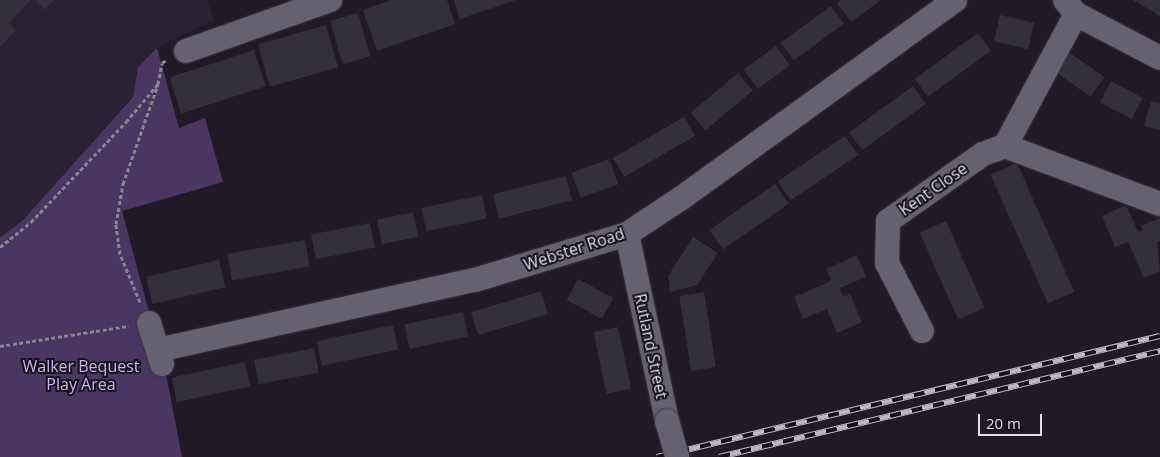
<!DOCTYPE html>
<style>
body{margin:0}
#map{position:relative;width:1160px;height:457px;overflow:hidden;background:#1f1a26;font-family:"Open Sans",sans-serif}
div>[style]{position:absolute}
.built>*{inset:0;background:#292233}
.green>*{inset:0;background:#493663}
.building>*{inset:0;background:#332f3b;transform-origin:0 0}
.path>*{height:3px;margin-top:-1.5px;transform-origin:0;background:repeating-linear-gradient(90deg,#87848e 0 4px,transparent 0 6.5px)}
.roads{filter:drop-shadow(0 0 1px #39353e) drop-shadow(0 0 1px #39353e)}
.minor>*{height:24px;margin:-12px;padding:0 12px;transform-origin:12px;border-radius:12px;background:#66616f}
.rail>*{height:5.5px;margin-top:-2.75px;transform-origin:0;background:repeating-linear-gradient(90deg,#15111c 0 11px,#bcb9c2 0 22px);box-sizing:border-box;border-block:1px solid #bcb9c2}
.bridges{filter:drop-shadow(0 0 1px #39353e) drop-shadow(0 0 1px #39353e)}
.minor-bridge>*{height:24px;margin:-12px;padding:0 12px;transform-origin:12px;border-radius:12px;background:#66616f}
span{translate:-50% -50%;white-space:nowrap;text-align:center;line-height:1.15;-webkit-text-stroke:4px #15111c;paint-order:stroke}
.street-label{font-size:16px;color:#e2e0e8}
.park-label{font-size:16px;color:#cbb4f0}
.scale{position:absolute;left:978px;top:414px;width:64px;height:22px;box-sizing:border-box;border:2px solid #e2e0e8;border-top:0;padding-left:6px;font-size:15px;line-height:18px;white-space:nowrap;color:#e2e0e8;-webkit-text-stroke:4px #15111c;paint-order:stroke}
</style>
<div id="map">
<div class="built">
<i style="clip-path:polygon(0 0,207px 0,214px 20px,157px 48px,138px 67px,133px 96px,23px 220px,0 238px)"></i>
</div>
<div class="green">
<i style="clip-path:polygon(157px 48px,179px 128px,205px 118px,223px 182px,122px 211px,167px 379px,182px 457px,0 457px,0 238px,23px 220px,133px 97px,138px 67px)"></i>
</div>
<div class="building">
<i style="clip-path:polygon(0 0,31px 0,9px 23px,16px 30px,0 47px)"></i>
<i style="clip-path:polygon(35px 0,54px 0,45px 10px)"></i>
<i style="clip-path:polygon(391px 0,447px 0,455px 24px,377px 51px,363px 10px)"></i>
<i style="clip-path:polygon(454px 0,516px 0,460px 19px)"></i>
<i style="clip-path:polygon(841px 0,881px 0,851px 22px,837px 3px)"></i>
<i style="clip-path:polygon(1133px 0,1160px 0,1160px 16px)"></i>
<i style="left:831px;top:6px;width:22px;height:62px;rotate:54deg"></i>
<i style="left:358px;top:13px;width:45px;height:29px;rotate:74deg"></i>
<i style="left:1000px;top:15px;width:35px;height:27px;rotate:13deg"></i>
<i style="left:326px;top:25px;width:44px;height:71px;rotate:74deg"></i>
<i style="left:978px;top:33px;width:22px;height:78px;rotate:54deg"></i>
<i style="left:776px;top:46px;width:24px;height:40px;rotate:54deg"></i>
<i style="left:254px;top:50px;width:38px;height:89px;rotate:72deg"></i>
<i style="left:1070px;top:53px;width:42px;height:24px;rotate:35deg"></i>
<i style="left:738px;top:73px;width:23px;height:62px;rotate:50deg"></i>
<i style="left:1111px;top:81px;width:36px;height:24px;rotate:28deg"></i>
<i style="left:913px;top:86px;width:22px;height:79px;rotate:54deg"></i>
<i style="clip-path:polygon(1151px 101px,1160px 103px,1160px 130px,1144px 126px)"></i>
<i style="left:684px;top:117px;width:22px;height:82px;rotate:60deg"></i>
<i style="left:845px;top:136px;width:23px;height:81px;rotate:56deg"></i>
<i style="left:609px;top:159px;width:27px;height:40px;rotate:70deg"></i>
<i style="left:1017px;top:163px;width:141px;height:29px;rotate:66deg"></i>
<i style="left:566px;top:176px;width:25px;height:75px;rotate:76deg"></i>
<i style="left:775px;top:184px;width:24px;height:80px;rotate:55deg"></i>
<i style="left:482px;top:195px;width:24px;height:62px;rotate:78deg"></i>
<i style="clip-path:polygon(1126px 205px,1138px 232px,1143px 230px,1141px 226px,1160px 218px,1160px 241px,1157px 242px,1160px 271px,1144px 278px,1128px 242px,1115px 247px,1102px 216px)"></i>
<i style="left:413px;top:212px;width:25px;height:37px;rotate:78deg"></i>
<i style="left:946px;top:221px;width:95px;height:29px;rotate:66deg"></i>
<i style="left:370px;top:223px;width:25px;height:60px;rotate:79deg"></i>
<i style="clip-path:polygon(693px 237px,718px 253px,697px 285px,670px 292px,668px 276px)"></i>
<i style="left:305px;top:240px;width:27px;height:79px;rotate:80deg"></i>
<i style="clip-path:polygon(857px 255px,866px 277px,839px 288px,843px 297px,850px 294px,862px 322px,837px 333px,827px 309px,803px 319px,794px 297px,831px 281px,826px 269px)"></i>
<i style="left:219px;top:260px;width:28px;height:75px;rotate:77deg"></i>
<i style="left:578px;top:279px;width:40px;height:24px;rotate:28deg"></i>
<i style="left:541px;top:291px;width:24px;height:73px;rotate:73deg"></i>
<i style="left:704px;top:292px;width:76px;height:25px;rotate:81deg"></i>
<i style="left:463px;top:312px;width:25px;height:60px;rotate:78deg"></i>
<i style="left:393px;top:325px;width:25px;height:78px;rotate:78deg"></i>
<i style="left:618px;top:327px;width:63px;height:25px;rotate:78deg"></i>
<i style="left:314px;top:348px;width:25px;height:61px;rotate:79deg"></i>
<i style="left:245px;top:362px;width:25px;height:75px;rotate:78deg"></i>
</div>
<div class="path">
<i style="left:0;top:247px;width:40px;rotate:-39deg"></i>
<i style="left:31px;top:222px;width:138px;rotate:-46.5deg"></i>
<i style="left:126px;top:122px;width:50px;rotate:-49.9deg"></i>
<i style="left:158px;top:84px;width:21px;rotate:-79deg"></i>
<i style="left:162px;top:63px;width:5px;rotate:-37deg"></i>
<i style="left:140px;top:302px;width:52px;rotate:-112.6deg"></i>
<i style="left:120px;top:254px;width:30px;rotate:-98deg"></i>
<i style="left:116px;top:224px;width:41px;rotate:-80.1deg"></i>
<i style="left:123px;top:184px;width:106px;rotate:-70.7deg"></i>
<i style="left:0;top:346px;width:130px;rotate:-8.9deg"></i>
</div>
<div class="roads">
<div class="minor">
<i style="left:1065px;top:0;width:18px;rotate:52deg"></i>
<i style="left:1076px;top:14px;width:95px;rotate:27.6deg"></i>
<i style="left:186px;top:51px;width:153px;rotate:-19.5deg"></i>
<i style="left:1005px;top:146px;width:150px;rotate:-61.7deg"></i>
<i style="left:627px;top:234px;width:191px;rotate:77.9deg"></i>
<i style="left:149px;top:323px;width:43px;rotate:72.4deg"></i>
<i style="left:922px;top:331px;width:76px;rotate:-117.2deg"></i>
<i style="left:887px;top:263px;width:42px;rotate:-88.6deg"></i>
<i style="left:888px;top:221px;width:116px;rotate:-35.2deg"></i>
<i style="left:983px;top:154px;width:23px;rotate:-20deg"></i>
<i style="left:1005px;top:146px;width:165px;rotate:20.5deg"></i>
<i style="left:158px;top:350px;width:325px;rotate:-12.5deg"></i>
<i style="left:475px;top:280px;width:159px;rotate:-16.8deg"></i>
<i style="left:627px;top:234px;width:67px;rotate:-33.5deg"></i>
<i style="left:683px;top:197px;width:336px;rotate:-35.9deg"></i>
</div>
</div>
<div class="rail">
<i style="left:657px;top:457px;width:517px;rotate:-13.53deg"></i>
<i style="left:719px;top:457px;width:454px;rotate:-13.5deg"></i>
</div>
<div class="bridges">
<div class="minor-bridge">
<i style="left:667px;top:421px;width:37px;rotate:74deg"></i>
</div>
</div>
<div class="street-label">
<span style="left:933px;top:189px;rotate:-35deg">Kent Close</span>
<span style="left:574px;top:249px;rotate:-18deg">Webster Road</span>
<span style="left:651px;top:346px;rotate:78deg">Rutland Street</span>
</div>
<div class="park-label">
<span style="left:81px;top:375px">Walker Bequest<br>Play Area</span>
</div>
<div class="scale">20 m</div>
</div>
